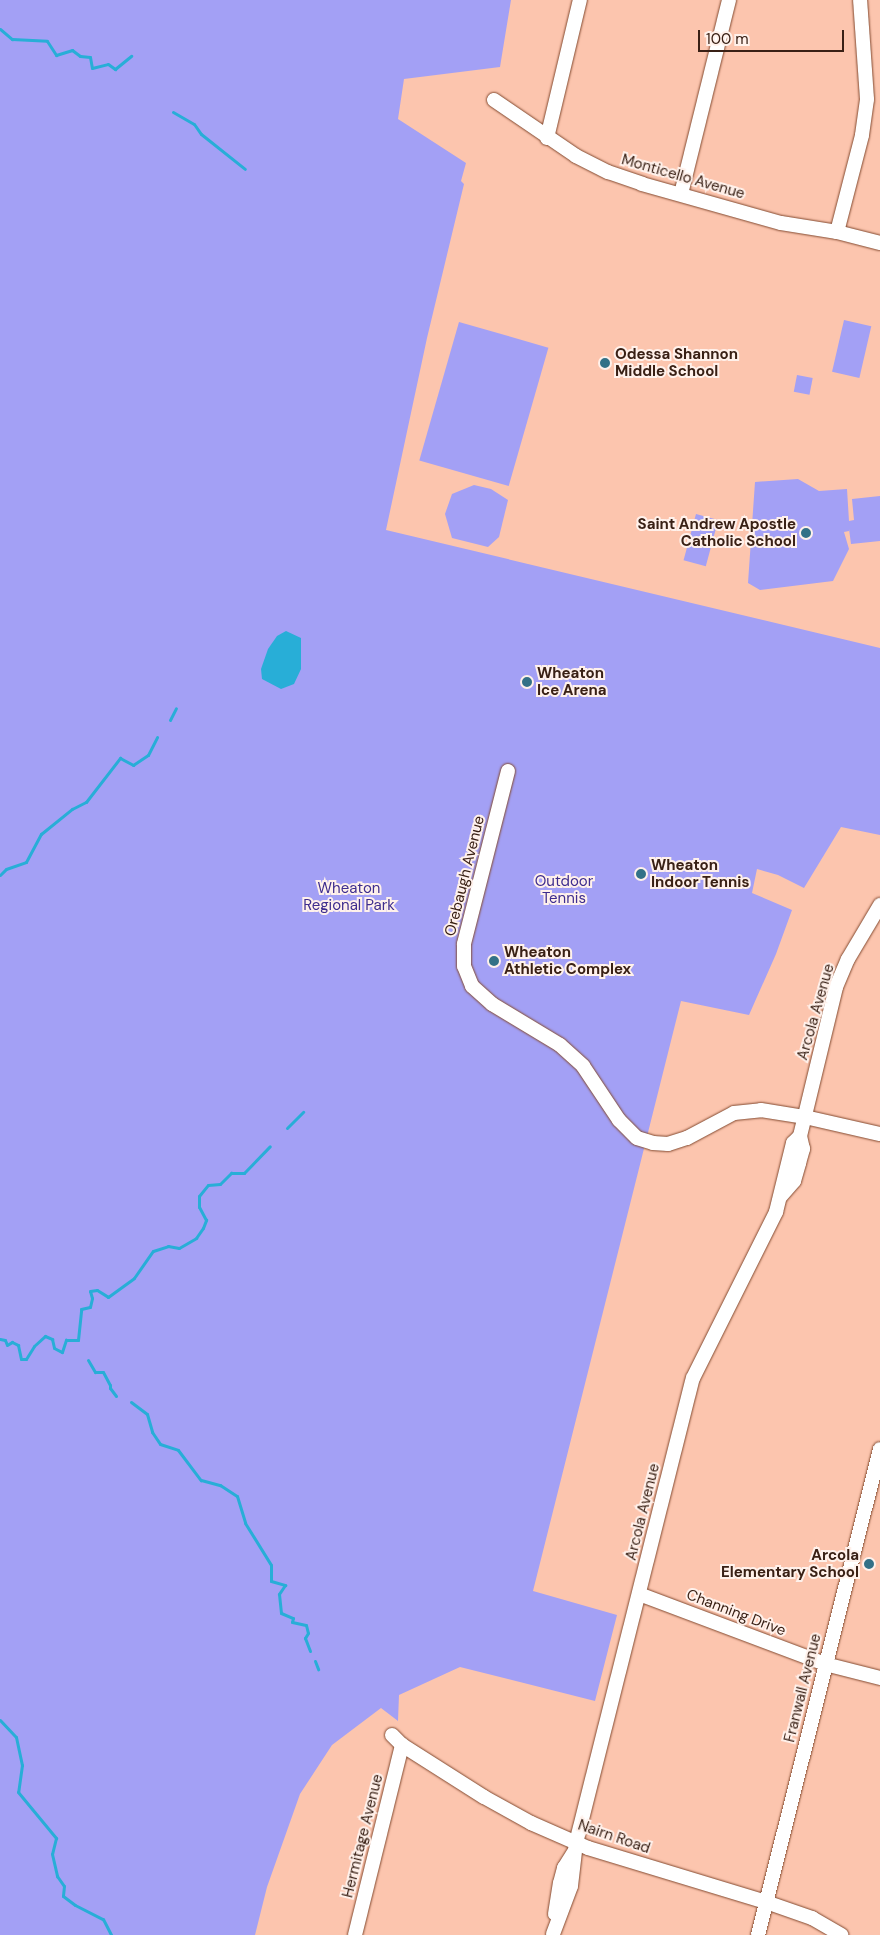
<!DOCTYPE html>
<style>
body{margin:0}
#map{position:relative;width:880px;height:1935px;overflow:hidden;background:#fcc5ae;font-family:"DM Sans",sans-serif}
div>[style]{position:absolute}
.green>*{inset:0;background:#a3a0f5;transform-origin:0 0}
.water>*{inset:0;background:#28aed7}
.stream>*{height:3px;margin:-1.5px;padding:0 1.5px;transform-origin:1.5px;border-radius:1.5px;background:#28aed7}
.roads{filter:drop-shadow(0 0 1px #834a30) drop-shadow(0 0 1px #834a30)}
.minor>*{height:14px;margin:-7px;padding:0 7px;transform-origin:7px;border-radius:7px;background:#fff}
.dots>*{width:14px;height:14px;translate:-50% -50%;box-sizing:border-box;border:2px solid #fff1eb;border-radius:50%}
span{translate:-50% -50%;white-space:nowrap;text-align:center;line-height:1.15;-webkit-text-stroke:4px #fff1eb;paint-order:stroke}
.street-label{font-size:15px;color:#392015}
.poi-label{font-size:15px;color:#392015;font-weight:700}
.left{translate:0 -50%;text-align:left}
.right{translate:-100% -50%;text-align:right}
.park-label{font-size:15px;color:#3e2d8e}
.scale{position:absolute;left:698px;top:30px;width:146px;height:22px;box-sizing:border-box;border:2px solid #392015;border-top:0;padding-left:6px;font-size:15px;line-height:18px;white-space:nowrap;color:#392015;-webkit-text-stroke:4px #fff1eb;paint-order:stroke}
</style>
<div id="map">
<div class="green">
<i style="clip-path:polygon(0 0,511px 0,500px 67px,404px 79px,398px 119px,466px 163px,461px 181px,464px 184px,427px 338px,386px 530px,880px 648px,880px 835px,841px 827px,804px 888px,778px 875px,757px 869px,752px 893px,792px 910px,776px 954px,749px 1015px,681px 1001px,533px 1591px,617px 1615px,595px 1701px,460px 1667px,399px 1695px,398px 1721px,381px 1708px,332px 1745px,300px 1794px,267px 1887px,255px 1935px,0 1935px)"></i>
<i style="left:844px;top:320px;width:28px;height:53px;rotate:13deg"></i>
<i style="left:459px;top:322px;width:93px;height:144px;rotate:16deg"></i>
<i style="left:797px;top:375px;width:16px;height:17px;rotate:11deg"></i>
<i style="clip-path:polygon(798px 479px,819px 491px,847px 489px,849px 521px,854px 520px,852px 499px,880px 496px,880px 541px,851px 544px,849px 529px,849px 531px,844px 532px,849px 549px,833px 581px,760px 590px,748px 583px,755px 482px)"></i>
<i style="clip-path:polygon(474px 485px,491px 489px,508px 500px,499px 537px,488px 547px,452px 538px,445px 514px,452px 494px)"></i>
<i style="left:696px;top:514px;width:23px;height:48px;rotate:15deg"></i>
</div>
<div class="water">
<i style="clip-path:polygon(286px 631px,301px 638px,301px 669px,294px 684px,281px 689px,262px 679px,261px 669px,268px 649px,277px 636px)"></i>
</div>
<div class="stream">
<i style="left:0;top:29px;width:16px;rotate:40deg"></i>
<i style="left:12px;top:39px;width:35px;rotate:3deg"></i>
<i style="left:47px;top:41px;width:17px;rotate:57deg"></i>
<i style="left:56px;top:55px;width:17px;rotate:-17deg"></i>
<i style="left:72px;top:50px;width:10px;rotate:37deg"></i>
<i style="left:80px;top:56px;width:10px;rotate:6deg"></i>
<i style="left:90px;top:57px;width:11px;rotate:80deg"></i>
<i style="left:92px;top:68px;width:16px;rotate:-14deg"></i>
<i style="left:108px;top:64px;width:9px;rotate:36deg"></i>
<i style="left:115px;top:69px;width:21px;rotate:-39deg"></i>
<i style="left:173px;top:112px;width:24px;rotate:30deg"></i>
<i style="left:194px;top:124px;width:12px;rotate:55deg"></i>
<i style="left:201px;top:134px;width:56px;rotate:38.5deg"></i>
<i style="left:170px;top:720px;width:13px;rotate:-63deg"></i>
<i style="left:0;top:875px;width:8px;rotate:-45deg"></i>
<i style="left:6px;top:869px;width:21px;rotate:-19deg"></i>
<i style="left:26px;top:862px;width:32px;rotate:-62deg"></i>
<i style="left:41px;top:834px;width:40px;rotate:-39deg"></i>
<i style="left:72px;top:809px;width:16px;rotate:-27deg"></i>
<i style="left:86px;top:802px;width:56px;rotate:-52.3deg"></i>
<i style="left:120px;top:758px;width:15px;rotate:28deg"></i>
<i style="left:133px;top:765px;width:18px;rotate:-34deg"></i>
<i style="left:148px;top:755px;width:20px;rotate:-63deg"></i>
<i style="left:287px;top:1128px;width:23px;rotate:-45deg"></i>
<i style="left:0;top:1339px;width:5px;rotate:11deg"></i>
<i style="left:5px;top:1340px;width:5px;rotate:68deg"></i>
<i style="left:7px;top:1345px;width:6px;rotate:-31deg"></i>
<i style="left:12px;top:1342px;width:7px;rotate:27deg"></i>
<i style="left:18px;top:1345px;width:14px;rotate:78deg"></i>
<i style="left:21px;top:1359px;width:5px"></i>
<i style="left:26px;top:1359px;width:15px;rotate:-58deg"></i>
<i style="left:34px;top:1346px;width:15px;rotate:-42deg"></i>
<i style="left:45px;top:1336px;width:8px;rotate:23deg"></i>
<i style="left:52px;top:1339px;width:9px;rotate:77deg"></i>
<i style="left:54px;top:1348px;width:9px;rotate:27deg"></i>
<i style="left:62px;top:1352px;width:13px;rotate:-72deg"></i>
<i style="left:66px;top:1340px;width:12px"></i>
<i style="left:78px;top:1340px;width:31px;rotate:-84deg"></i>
<i style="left:81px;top:1309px;width:9px;rotate:-13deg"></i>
<i style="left:90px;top:1307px;width:9px;rotate:-77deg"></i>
<i style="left:92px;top:1298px;width:7px;rotate:-106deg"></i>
<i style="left:90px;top:1291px;width:7px;rotate:-8deg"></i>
<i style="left:97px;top:1290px;width:13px;rotate:32deg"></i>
<i style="left:108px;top:1297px;width:32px;rotate:-36deg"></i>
<i style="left:134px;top:1278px;width:33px;rotate:-55deg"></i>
<i style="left:153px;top:1251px;width:16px;rotate:-18deg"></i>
<i style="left:168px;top:1246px;width:11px;rotate:10deg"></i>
<i style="left:179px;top:1248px;width:20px;rotate:-30deg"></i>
<i style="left:196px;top:1238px;width:12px;rotate:-55deg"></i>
<i style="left:203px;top:1228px;width:9px;rotate:-69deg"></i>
<i style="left:206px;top:1220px;width:15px;rotate:-118deg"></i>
<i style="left:199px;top:1207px;width:11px;rotate:-90deg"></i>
<i style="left:199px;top:1196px;width:14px;rotate:-51deg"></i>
<i style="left:208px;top:1185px;width:12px;rotate:-5deg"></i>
<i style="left:220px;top:1184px;width:16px;rotate:-45deg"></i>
<i style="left:231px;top:1173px;width:13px"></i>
<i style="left:244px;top:1173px;width:37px;rotate:-46deg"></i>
<i style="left:88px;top:1360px;width:14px;rotate:60deg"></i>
<i style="left:95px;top:1372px;width:8px"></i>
<i style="left:103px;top:1372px;width:15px;rotate:62deg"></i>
<i style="left:110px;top:1385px;width:3px;rotate:90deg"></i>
<i style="left:110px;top:1388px;width:10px;rotate:53deg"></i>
<i style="left:131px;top:1402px;width:20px;rotate:37deg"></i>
<i style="left:147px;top:1414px;width:19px;rotate:74deg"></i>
<i style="left:152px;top:1432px;width:14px;rotate:56deg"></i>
<i style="left:160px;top:1444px;width:19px;rotate:18deg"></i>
<i style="left:178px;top:1450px;width:38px;rotate:53deg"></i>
<i style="left:201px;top:1480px;width:20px;rotate:15deg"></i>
<i style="left:220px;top:1485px;width:20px;rotate:33deg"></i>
<i style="left:237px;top:1496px;width:28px;rotate:73deg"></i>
<i style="left:245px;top:1523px;width:49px;rotate:58.2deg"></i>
<i style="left:271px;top:1565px;width:16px;rotate:90deg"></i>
<i style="left:271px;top:1581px;width:15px;rotate:16deg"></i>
<i style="left:285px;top:1585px;width:11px;rotate:124deg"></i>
<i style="left:279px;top:1594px;width:19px;rotate:84deg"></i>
<i style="left:281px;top:1613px;width:13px;rotate:23deg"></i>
<i style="left:293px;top:1618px;width:4px;rotate:104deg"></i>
<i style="left:292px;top:1622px;width:14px;rotate:12deg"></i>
<i style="left:306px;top:1625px;width:8px;rotate:76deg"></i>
<i style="left:308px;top:1633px;width:6px;rotate:121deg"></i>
<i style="left:305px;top:1638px;width:14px;rotate:69deg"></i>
<i style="left:315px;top:1661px;width:9px;rotate:69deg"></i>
<i style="left:0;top:1720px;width:23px;rotate:47deg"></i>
<i style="left:16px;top:1737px;width:29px;rotate:78deg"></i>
<i style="left:22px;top:1765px;width:27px;rotate:98deg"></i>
<i style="left:18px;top:1792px;width:60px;rotate:50.4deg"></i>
<i style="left:56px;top:1838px;width:16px;rotate:104deg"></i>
<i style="left:52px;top:1854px;width:23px;rotate:77deg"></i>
<i style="left:57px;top:1876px;width:12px;rotate:55deg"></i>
<i style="left:64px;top:1886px;width:10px;rotate:96deg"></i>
<i style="left:63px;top:1896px;width:15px;rotate:37deg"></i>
<i style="left:75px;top:1905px;width:31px;rotate:27deg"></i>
<i style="left:103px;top:1919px;width:18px;rotate:63deg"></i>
</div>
<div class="roads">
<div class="minor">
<i style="left:494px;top:100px;width:99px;rotate:34.3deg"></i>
<i style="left:576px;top:156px;width:36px;rotate:27deg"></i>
<i style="left:608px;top:172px;width:36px;rotate:19deg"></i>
<i style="left:642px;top:184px;width:144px;rotate:15.7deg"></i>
<i style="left:781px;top:223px;width:57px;rotate:9.1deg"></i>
<i style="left:837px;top:232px;width:44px;rotate:14.3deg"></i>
<i style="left:547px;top:138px;width:142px;rotate:-76.6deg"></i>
<i style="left:681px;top:194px;width:200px;rotate:-76.1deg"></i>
<i style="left:837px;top:232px;width:100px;rotate:-75.5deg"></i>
<i style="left:862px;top:135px;width:36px;rotate:-82deg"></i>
<i style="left:867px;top:99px;width:99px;rotate:-94deg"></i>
<i style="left:508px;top:771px;width:179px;rotate:104.3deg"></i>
<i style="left:464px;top:944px;width:22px;rotate:90deg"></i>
<i style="left:464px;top:966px;width:22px;rotate:68deg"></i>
<i style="left:472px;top:986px;width:27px;rotate:42deg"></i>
<i style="left:492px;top:1004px;width:79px;rotate:31.1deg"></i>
<i style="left:560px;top:1045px;width:31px;rotate:42deg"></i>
<i style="left:583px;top:1066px;width:65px;rotate:56.3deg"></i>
<i style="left:619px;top:1120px;width:25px;rotate:45deg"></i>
<i style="left:637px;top:1138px;width:17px;rotate:17deg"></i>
<i style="left:653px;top:1143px;width:15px;rotate:4deg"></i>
<i style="left:668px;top:1144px;width:20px;rotate:-18deg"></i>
<i style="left:687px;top:1138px;width:53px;rotate:-28deg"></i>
<i style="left:734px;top:1113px;width:27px;rotate:-6deg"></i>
<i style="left:761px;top:1110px;width:45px;rotate:9deg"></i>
<i style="left:805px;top:1117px;width:77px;rotate:12.8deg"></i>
<i style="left:781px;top:1196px;width:20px;rotate:-49deg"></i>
<i style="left:794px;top:1181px;width:19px;rotate:-74deg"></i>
<i style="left:799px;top:1163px;width:15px;rotate:-74deg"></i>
<i style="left:803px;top:1149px;width:13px;rotate:-103deg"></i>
<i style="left:800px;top:1136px;width:153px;rotate:-76.4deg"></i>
<i style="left:836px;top:987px;width:30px;rotate:-67deg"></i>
<i style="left:848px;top:959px;width:63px;rotate:-59.3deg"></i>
<i style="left:639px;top:1594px;width:199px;rotate:20.6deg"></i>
<i style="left:825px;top:1664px;width:57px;rotate:14.3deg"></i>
<i style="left:392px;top:1735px;width:14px;rotate:45deg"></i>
<i style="left:402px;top:1745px;width:97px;rotate:32.4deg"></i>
<i style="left:484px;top:1797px;width:54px;rotate:29deg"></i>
<i style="left:531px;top:1823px;width:62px;rotate:23.7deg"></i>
<i style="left:588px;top:1848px;width:186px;rotate:16.9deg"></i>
<i style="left:766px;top:1902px;width:49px;rotate:19.2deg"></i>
<i style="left:812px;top:1918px;width:34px;rotate:30deg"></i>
<i style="left:555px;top:1914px;width:31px;rotate:-81deg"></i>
<i style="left:560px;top:1883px;width:16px;rotate:-75deg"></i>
<i style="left:564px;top:1868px;width:19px;rotate:-58deg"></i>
<i style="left:553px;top:1934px;width:51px;rotate:-69.4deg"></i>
<i style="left:571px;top:1886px;width:43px;rotate:-83.4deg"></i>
<i style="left:576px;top:1843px;width:479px;rotate:-75.9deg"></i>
<i style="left:693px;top:1378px;width:186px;rotate:-63.4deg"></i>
<i style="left:776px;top:1212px;width:71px;rotate:-76.2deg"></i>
<i style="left:793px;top:1143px;width:10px;rotate:-45deg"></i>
<i style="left:355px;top:1935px;width:196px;rotate:-76.1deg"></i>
<i style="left:758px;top:1935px;width:501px;rotate:-75.91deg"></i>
</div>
</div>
<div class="dots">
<i style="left:605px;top:363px;background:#337187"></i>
<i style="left:806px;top:533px;background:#337187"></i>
<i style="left:527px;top:682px;background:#337187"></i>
<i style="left:641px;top:874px;background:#337187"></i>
<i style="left:494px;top:961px;background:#337187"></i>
<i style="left:869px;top:1564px;background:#337187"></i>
</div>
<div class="street-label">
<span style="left:683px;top:177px;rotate:16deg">Monticello Avenue</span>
<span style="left:465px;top:876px;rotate:-76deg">Orebaugh Avenue</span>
<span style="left:816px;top:1012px;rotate:-74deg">Arcola Avenue</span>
<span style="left:643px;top:1512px;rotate:-76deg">Arcola Avenue</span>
<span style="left:736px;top:1613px;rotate:21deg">Channing Drive</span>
<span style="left:803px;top:1688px;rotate:-76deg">Franwall Avenue</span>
<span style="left:363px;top:1836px;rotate:-76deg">Hermitage Avenue</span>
<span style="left:614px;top:1837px;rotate:19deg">Nairn Road</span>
</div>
<div class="poi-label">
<span class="left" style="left:615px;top:363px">Odessa Shannon<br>Middle School</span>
<span class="right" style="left:796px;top:533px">Saint Andrew Apostle<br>Catholic School</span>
<span class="left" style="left:537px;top:682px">Wheaton<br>Ice Arena</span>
<span class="left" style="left:651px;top:874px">Wheaton<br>Indoor Tennis</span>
<span class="left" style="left:504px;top:961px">Wheaton<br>Athletic Complex</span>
<span class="right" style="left:859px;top:1564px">Arcola<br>Elementary School</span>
</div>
<div class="park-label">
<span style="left:564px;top:890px">Outdoor<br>Tennis</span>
<span style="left:349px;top:897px">Wheaton<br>Regional Park</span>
</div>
<div class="scale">100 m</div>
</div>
